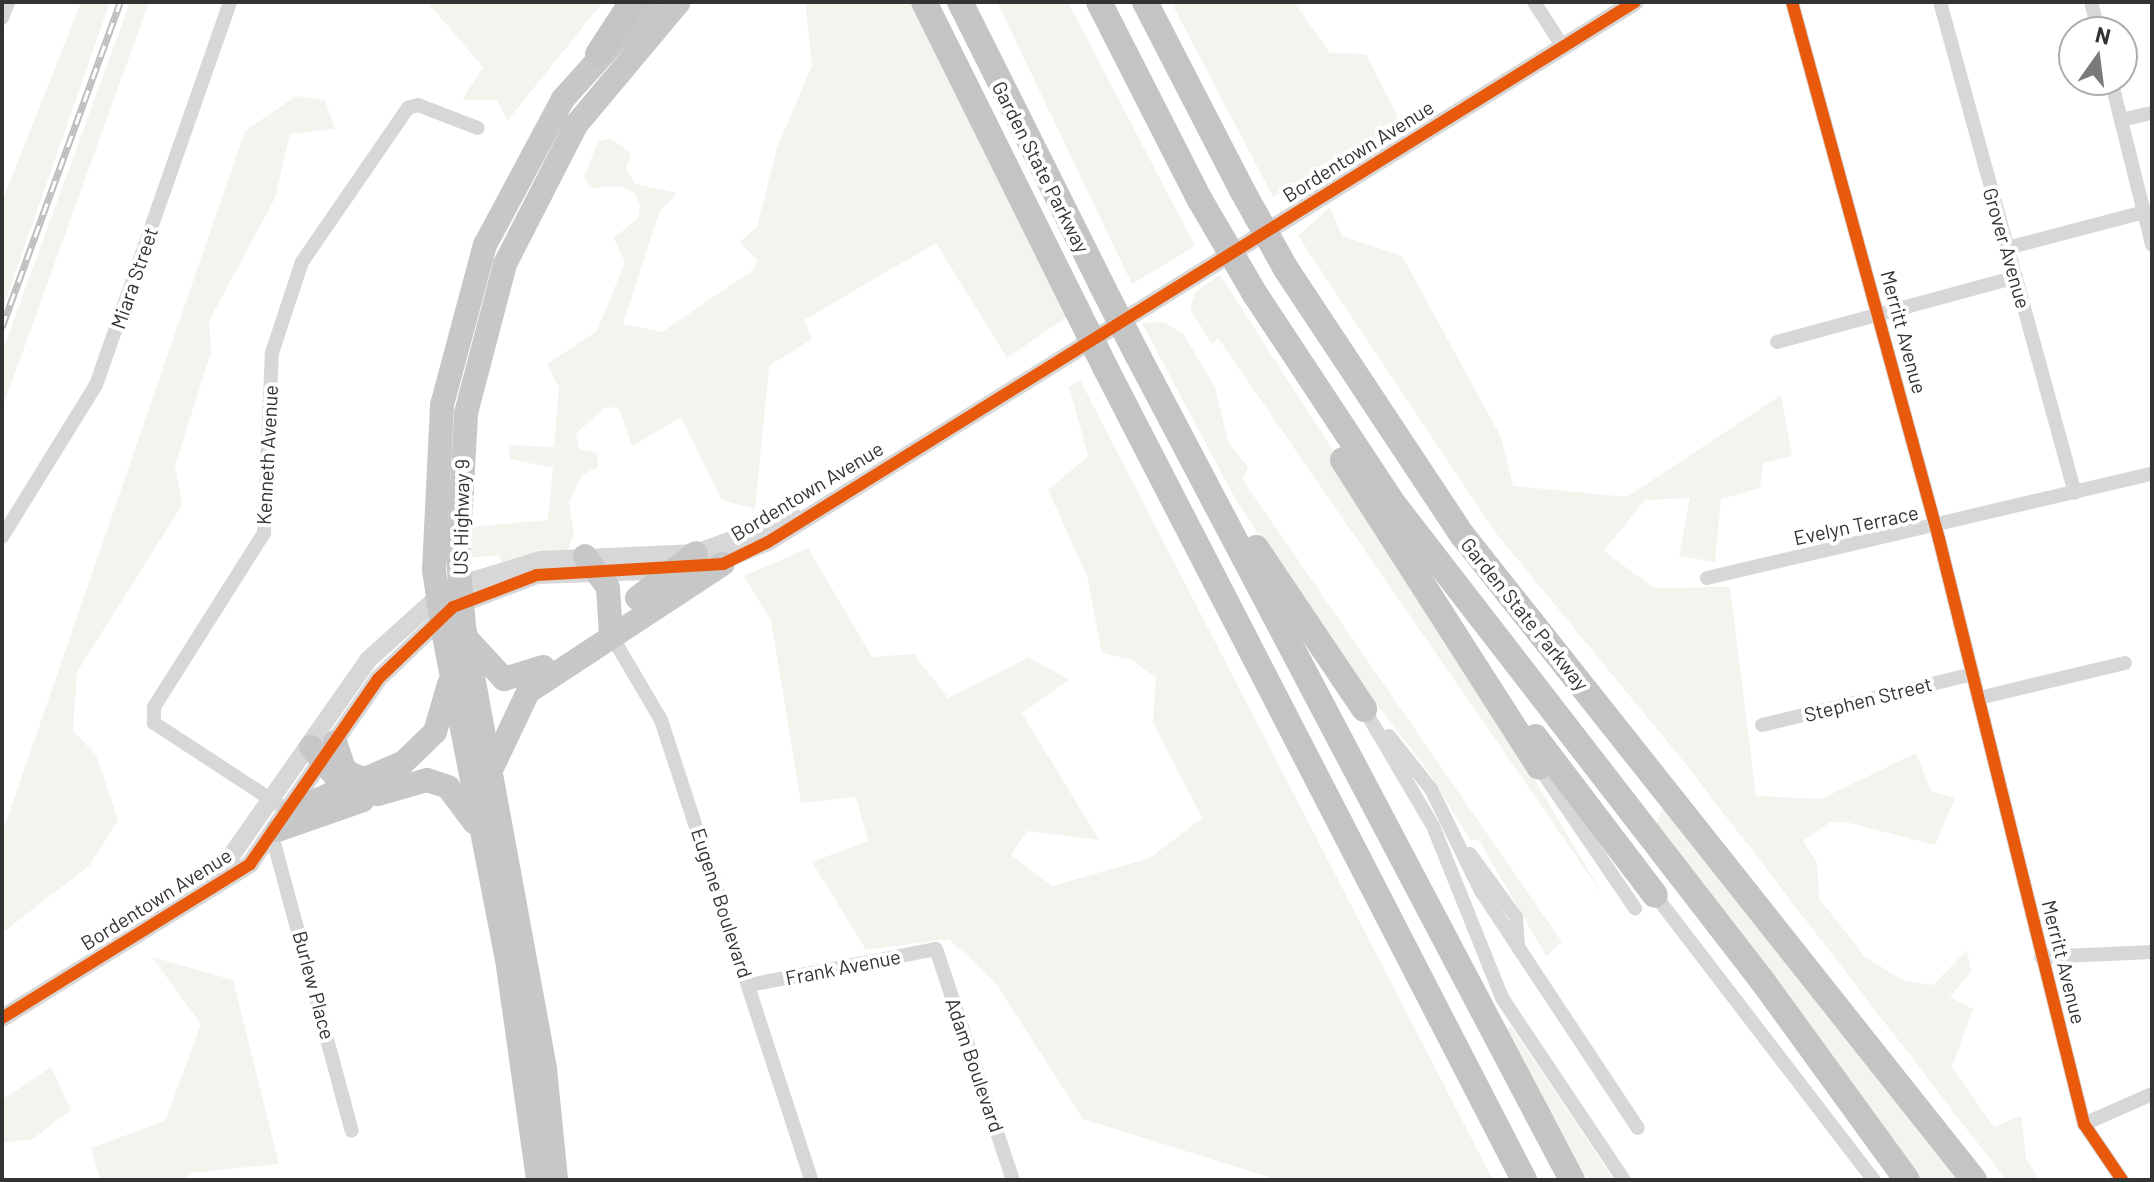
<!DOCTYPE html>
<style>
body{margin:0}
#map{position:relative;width:2154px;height:1182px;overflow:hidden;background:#fff;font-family:Barlow,sans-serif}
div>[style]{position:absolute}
.green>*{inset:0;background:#f1f5ed}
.minor>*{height:14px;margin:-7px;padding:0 7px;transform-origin:7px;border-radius:7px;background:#d7d7d7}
.tertiary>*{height:18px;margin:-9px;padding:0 9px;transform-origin:9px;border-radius:9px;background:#d7d7d7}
.trunk>*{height:24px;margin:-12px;padding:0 12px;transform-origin:12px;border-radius:12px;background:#c7c7c7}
.motorway>*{height:26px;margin:-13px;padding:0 13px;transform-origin:13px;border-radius:13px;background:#c4c4c4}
.rail>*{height:7px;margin-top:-3.5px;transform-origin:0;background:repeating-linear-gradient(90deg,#fff 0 12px,#bebebe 0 24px);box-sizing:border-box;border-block:2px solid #bebebe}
.trunk-bridge>*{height:24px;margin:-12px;padding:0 12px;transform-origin:12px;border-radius:12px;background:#c7c7c7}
.motorway-bridge>*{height:26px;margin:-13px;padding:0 13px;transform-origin:13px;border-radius:13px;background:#c4c4c4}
.cycleway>*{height:12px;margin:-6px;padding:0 6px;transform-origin:6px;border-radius:6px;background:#e8590c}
span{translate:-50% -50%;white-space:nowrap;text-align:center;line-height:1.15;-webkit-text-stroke:8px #fff;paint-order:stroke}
.street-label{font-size:20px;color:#333}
.frame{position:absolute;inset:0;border:4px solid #333;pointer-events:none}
.north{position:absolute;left:2058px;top:16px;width:80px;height:80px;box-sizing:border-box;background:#fff;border:2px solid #adadad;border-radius:50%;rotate:14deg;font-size:22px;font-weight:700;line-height:32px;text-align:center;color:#333}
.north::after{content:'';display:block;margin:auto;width:28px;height:36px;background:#7a7a7a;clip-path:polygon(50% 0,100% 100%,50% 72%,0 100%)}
</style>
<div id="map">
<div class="green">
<i style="clip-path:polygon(81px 2px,110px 2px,2px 311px,2px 202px)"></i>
<i style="clip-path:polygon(130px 2px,149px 2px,2px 409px,2px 352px)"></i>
<i style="clip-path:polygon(427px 2px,603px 2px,508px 120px,496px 100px,462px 100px,483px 67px)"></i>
<i style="clip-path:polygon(805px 2px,924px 2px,1077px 310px,1007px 358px,936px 243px,804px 320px,812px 339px,769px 366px,755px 509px,722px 500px,681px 417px,632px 446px,619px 408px,605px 407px,576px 434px,579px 449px,597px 453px,598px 467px,582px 475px,569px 502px,574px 533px,565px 558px,505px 566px,498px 556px,458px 558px,458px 528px,548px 520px,553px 468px,510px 459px,508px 445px,554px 447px,559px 388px,547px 364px,597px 331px,625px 262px,614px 238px,638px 218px,640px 207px,636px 194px,620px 186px,593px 188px,584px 178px,598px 141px,611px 138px,631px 154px,626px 168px,635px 184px,677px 193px,659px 213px,623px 324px,662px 332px,753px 270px,757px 260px,740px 242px,757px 227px,777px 148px,812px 66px)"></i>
<i style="clip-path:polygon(997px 2px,1068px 2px,1195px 246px,1132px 284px)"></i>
<i style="clip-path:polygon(1171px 2px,1294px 2px,1330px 53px,1366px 54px,1403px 127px,1273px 197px)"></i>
<i style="clip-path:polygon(296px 96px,325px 100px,335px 129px,290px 134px,275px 198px,209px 321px,211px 352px,175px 466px,182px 505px,77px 672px,73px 731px,96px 755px,118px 820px,89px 866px,2px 933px,2px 834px,245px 131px)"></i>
<i style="clip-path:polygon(1330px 207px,1342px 236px,1402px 256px,1501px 437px,1513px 486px,1627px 497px,1781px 395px,1792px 456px,1763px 463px,1760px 488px,1721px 499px,1715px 562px,1679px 556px,1690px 498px,1645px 500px,1604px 551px,1654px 588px,1730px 587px,1756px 796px,1821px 799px,1916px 753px,1931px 791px,1955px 798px,1935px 845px,1846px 822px,1830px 822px,1803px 841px,1817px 862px,1819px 898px,1864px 956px,1904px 981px,1933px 985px,1967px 950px,1971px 971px,1950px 997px,1973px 1009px,1952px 1067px,1994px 1127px,2021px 1116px,2026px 1159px,2040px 1180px,2006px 1180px,1684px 762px,1495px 532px,1298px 236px)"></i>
<i style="clip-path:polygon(1220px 275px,1412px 573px,1603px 895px,1218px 338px,1212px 344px,1190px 309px,1195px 292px)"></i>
<i style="clip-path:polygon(1164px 322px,1184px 335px,1215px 387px,1228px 442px,1248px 467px,1242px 479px,1562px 942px,1546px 956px,1479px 840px,1470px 840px,1430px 774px,1313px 622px,1232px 493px,1142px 323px)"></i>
<i style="clip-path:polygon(1080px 380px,1493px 1180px,1278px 1180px,1083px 1119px,995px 982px,949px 939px,866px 950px,812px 862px,868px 841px,856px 797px,801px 803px,771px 620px,744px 576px,808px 548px,872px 657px,914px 654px,948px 698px,1029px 657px,1069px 680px,1022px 713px,1099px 840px,1027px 831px,1011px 855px,1052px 886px,1150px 858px,1202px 818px,1153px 722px,1156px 678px,1132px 660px,1102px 653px,1087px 576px,1048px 490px,1088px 456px,1069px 387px)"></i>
<i style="clip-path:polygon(1663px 807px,1958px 1180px,1922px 1180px,1657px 824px)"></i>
<i style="clip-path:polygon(152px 957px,233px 980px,279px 1164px,190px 1173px,185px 1180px,100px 1180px,91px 1148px,165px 1121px,201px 1024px)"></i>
<i style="clip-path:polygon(1511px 1026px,1614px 1180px,1588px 1180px,1505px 1031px)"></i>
<i style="clip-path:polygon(51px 1067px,71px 1110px,33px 1139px,2px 1143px,2px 1100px)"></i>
</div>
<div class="minor">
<i style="left:1534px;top:2px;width:54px;rotate:57.2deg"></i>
<i style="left:1792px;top:2px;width:557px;rotate:74.69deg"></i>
<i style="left:1939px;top:539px;width:603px;rotate:76.08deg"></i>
<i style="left:2084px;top:1124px;width:68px;rotate:55.8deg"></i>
<i style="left:1940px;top:2px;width:509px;rotate:74.63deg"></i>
<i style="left:2091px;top:2px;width:31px;rotate:75deg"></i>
<i style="left:2px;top:18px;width:17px;rotate:-69deg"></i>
<i style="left:2111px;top:80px;width:170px;rotate:76deg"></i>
<i style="left:2121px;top:120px;width:32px;rotate:-13deg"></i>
<i style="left:2007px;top:248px;width:142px;rotate:-14.7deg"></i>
<i style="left:1777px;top:342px;width:248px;rotate:-15.2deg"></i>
<i style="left:2px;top:537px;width:179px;rotate:-58.3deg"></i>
<i style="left:96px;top:385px;width:406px;rotate:-70.7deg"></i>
<i style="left:1707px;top:578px;width:457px;rotate:-13.2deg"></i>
<i style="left:611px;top:635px;width:99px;rotate:59.5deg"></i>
<i style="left:661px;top:720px;width:484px;rotate:71.9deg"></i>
<i style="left:1979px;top:698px;width:150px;rotate:-13.5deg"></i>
<i style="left:1364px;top:709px;width:136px;rotate:59.5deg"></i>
<i style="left:1433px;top:826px;width:185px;rotate:68.1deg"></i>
<i style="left:1502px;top:998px;width:219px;rotate:56.2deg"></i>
<i style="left:1762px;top:725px;width:217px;rotate:-13.6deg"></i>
<i style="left:1389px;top:736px;width:68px;rotate:51.6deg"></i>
<i style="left:1431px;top:789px;width:114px;rotate:63.9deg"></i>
<i style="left:1481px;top:891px;width:284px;rotate:56.5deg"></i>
<i style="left:1539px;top:767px;width:171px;rotate:55.8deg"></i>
<i style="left:290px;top:812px;width:163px;rotate:-146.8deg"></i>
<i style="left:154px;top:723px;width:16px;rotate:-90deg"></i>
<i style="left:154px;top:707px;width:206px;rotate:-57.7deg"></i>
<i style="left:264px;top:533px;width:180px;rotate:-87.5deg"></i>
<i style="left:272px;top:353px;width:96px;rotate:-71.8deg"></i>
<i style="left:302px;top:262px;width:187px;rotate:-55.5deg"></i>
<i style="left:408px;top:108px;width:10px;rotate:-17deg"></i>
<i style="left:418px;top:105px;width:64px;rotate:21deg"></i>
<i style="left:273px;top:839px;width:302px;rotate:74.9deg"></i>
<i style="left:1470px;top:854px;width:78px;rotate:53.9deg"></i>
<i style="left:1516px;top:917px;width:31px;rotate:86deg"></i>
<i style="left:1655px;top:895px;width:359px;rotate:52.5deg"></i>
<i style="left:2041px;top:957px;width:111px;rotate:-2.6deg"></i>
<i style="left:749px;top:985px;width:190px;rotate:-10.9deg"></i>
<i style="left:936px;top:949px;width:243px;rotate:71.6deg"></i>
<i style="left:2084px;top:1124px;width:74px;rotate:-23.8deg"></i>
</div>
<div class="tertiary">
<i style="left:710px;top:566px;width:63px;rotate:-22.5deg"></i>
<i style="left:768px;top:542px;width:1021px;rotate:-31.92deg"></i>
<i style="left:210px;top:886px;width:276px;rotate:-55deg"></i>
<i style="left:368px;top:660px;width:108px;rotate:-42deg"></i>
<i style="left:448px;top:588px;width:97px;rotate:-16.8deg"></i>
<i style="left:541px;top:560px;width:155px;rotate:-2.6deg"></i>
<i style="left:696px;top:553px;width:104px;rotate:-20.2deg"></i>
<i style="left:2px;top:1018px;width:292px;rotate:-31.8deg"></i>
<i style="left:250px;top:864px;width:225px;rotate:-55.3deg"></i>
<i style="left:378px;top:679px;width:104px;rotate:-43.8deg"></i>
<i style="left:453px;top:607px;width:90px;rotate:-20.9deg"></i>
<i style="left:537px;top:575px;width:139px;rotate:-2.1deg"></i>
</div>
<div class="trunk">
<i style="left:585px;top:556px;width:39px;rotate:54deg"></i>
<i style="left:608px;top:588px;width:47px;rotate:86.3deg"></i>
<i style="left:458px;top:558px;width:145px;rotate:-86.8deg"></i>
<i style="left:466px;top:413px;width:154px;rotate:-75.3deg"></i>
<i style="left:505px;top:264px;width:156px;rotate:-62.9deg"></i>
<i style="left:576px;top:125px;width:160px;rotate:-50.1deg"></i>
<i style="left:434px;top:570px;width:165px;rotate:-87.2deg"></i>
<i style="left:442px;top:405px;width:166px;rotate:-75deg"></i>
<i style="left:485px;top:245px;width:166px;rotate:-61.9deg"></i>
<i style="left:563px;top:99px;width:130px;rotate:-48.1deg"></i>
<i style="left:637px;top:598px;width:74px;rotate:-37.3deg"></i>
<i style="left:464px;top:627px;width:449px;rotate:79.6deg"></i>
<i style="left:545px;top:1069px;width:112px;rotate:84.3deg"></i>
<i style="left:444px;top:636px;width:336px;rotate:79deg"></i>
<i style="left:508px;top:966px;width:216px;rotate:82deg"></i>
<i style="left:469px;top:641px;width:52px;rotate:47.4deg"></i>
<i style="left:504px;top:679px;width:41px;rotate:-17.1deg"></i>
<i style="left:335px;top:742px;width:31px;rotate:71deg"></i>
<i style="left:345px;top:771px;width:20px;rotate:24deg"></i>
<i style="left:311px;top:747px;width:56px;rotate:50.1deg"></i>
<i style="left:347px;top:790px;width:31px;rotate:7deg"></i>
<i style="left:378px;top:794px;width:51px;rotate:-15.9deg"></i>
<i style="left:427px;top:780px;width:22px;rotate:18deg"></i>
<i style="left:448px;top:787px;width:44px;rotate:53.4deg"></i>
<i style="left:491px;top:770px;width:86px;rotate:-64.6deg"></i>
<i style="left:528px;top:692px;width:233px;rotate:-33.3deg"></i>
<i style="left:290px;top:812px;width:124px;rotate:-23.7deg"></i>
<i style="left:404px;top:762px;width:43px;rotate:-44.1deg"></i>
<i style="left:435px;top:732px;width:50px;rotate:-73.7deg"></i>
<i style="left:278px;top:830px;width:90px;rotate:-19.4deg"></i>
</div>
<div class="motorway">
<i style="left:924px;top:2px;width:344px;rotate:63.6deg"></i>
<i style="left:960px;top:2px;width:318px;rotate:63.4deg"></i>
<i style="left:1099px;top:2px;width:222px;rotate:63deg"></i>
<i style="left:1145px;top:2px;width:214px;rotate:62.7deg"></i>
<i style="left:598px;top:54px;width:62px;rotate:-56.8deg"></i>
<i style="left:1286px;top:269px;width:320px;rotate:56.5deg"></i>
<i style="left:1463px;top:536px;width:822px;rotate:51.57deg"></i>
<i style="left:1255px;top:294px;width:249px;rotate:56.6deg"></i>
<i style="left:1392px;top:502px;width:603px;rotate:52.28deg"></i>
<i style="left:1761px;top:979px;width:248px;rotate:54deg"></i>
<i style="left:1138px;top:356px;width:931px;rotate:62.22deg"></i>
<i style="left:1105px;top:367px;width:915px;rotate:62.73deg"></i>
<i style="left:1343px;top:460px;width:364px;rotate:57.4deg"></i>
<i style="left:1256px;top:548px;width:194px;rotate:56.1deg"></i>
<i style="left:1535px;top:737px;width:198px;rotate:52.8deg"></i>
</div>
<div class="rail">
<i style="left:2px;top:327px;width:346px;rotate:-70deg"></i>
</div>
<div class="trunk-bridge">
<i style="left:458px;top:558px;width:69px;rotate:85deg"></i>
<i style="left:434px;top:570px;width:67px;rotate:81.4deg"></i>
</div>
<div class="motorway-bridge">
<i style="left:1243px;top:192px;width:88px;rotate:60.8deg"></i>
<i style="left:1200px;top:200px;width:109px;rotate:59.7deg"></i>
<i style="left:1102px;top:286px;width:79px;rotate:62.8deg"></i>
<i style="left:1077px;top:310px;width:64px;rotate:63.8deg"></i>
</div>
<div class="cycleway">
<i style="left:1792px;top:2px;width:557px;rotate:74.69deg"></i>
<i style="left:1939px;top:539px;width:603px;rotate:76.08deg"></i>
<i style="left:2084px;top:1124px;width:68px;rotate:55.8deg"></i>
<i style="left:2px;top:1018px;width:292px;rotate:-31.8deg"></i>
<i style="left:250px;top:864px;width:225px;rotate:-55.3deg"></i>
<i style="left:378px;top:679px;width:104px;rotate:-43.8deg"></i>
<i style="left:453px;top:607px;width:90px;rotate:-20.9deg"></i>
<i style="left:537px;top:575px;width:186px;rotate:-3.4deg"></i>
<i style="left:723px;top:564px;width:50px;rotate:-26.1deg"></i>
<i style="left:768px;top:542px;width:1021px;rotate:-31.92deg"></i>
</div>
<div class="street-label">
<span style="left:1358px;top:151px;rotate:-32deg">Bordentown Avenue</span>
<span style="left:1041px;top:167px;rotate:63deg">Garden State Parkway</span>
<span style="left:2007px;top:248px;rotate:74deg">Grover Avenue</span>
<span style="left:134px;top:278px;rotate:-71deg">Miara Street</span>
<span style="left:1904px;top:332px;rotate:75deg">Merritt Avenue</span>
<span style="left:267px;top:455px;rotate:-87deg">Kenneth Avenue</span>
<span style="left:807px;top:491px;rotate:-31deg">Bordentown Avenue</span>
<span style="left:461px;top:517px;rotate:-89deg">US Highway 9</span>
<span style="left:1856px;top:525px;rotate:-12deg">Evelyn Terrace</span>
<span style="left:1525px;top:614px;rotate:51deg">Garden State Parkway</span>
<span style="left:1868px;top:699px;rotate:-14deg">Stephen Street</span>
<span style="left:156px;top:899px;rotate:-32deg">Bordentown Avenue</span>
<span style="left:722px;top:903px;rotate:72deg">Eugene Boulevard</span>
<span style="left:2064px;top:962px;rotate:76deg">Merritt Avenue</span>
<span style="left:843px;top:967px;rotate:-11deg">Frank Avenue</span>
<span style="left:314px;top:985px;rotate:75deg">Burlew Place</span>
<span style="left:975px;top:1065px;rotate:71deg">Adam Boulevard</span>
</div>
<div class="frame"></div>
<div class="north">N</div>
</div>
